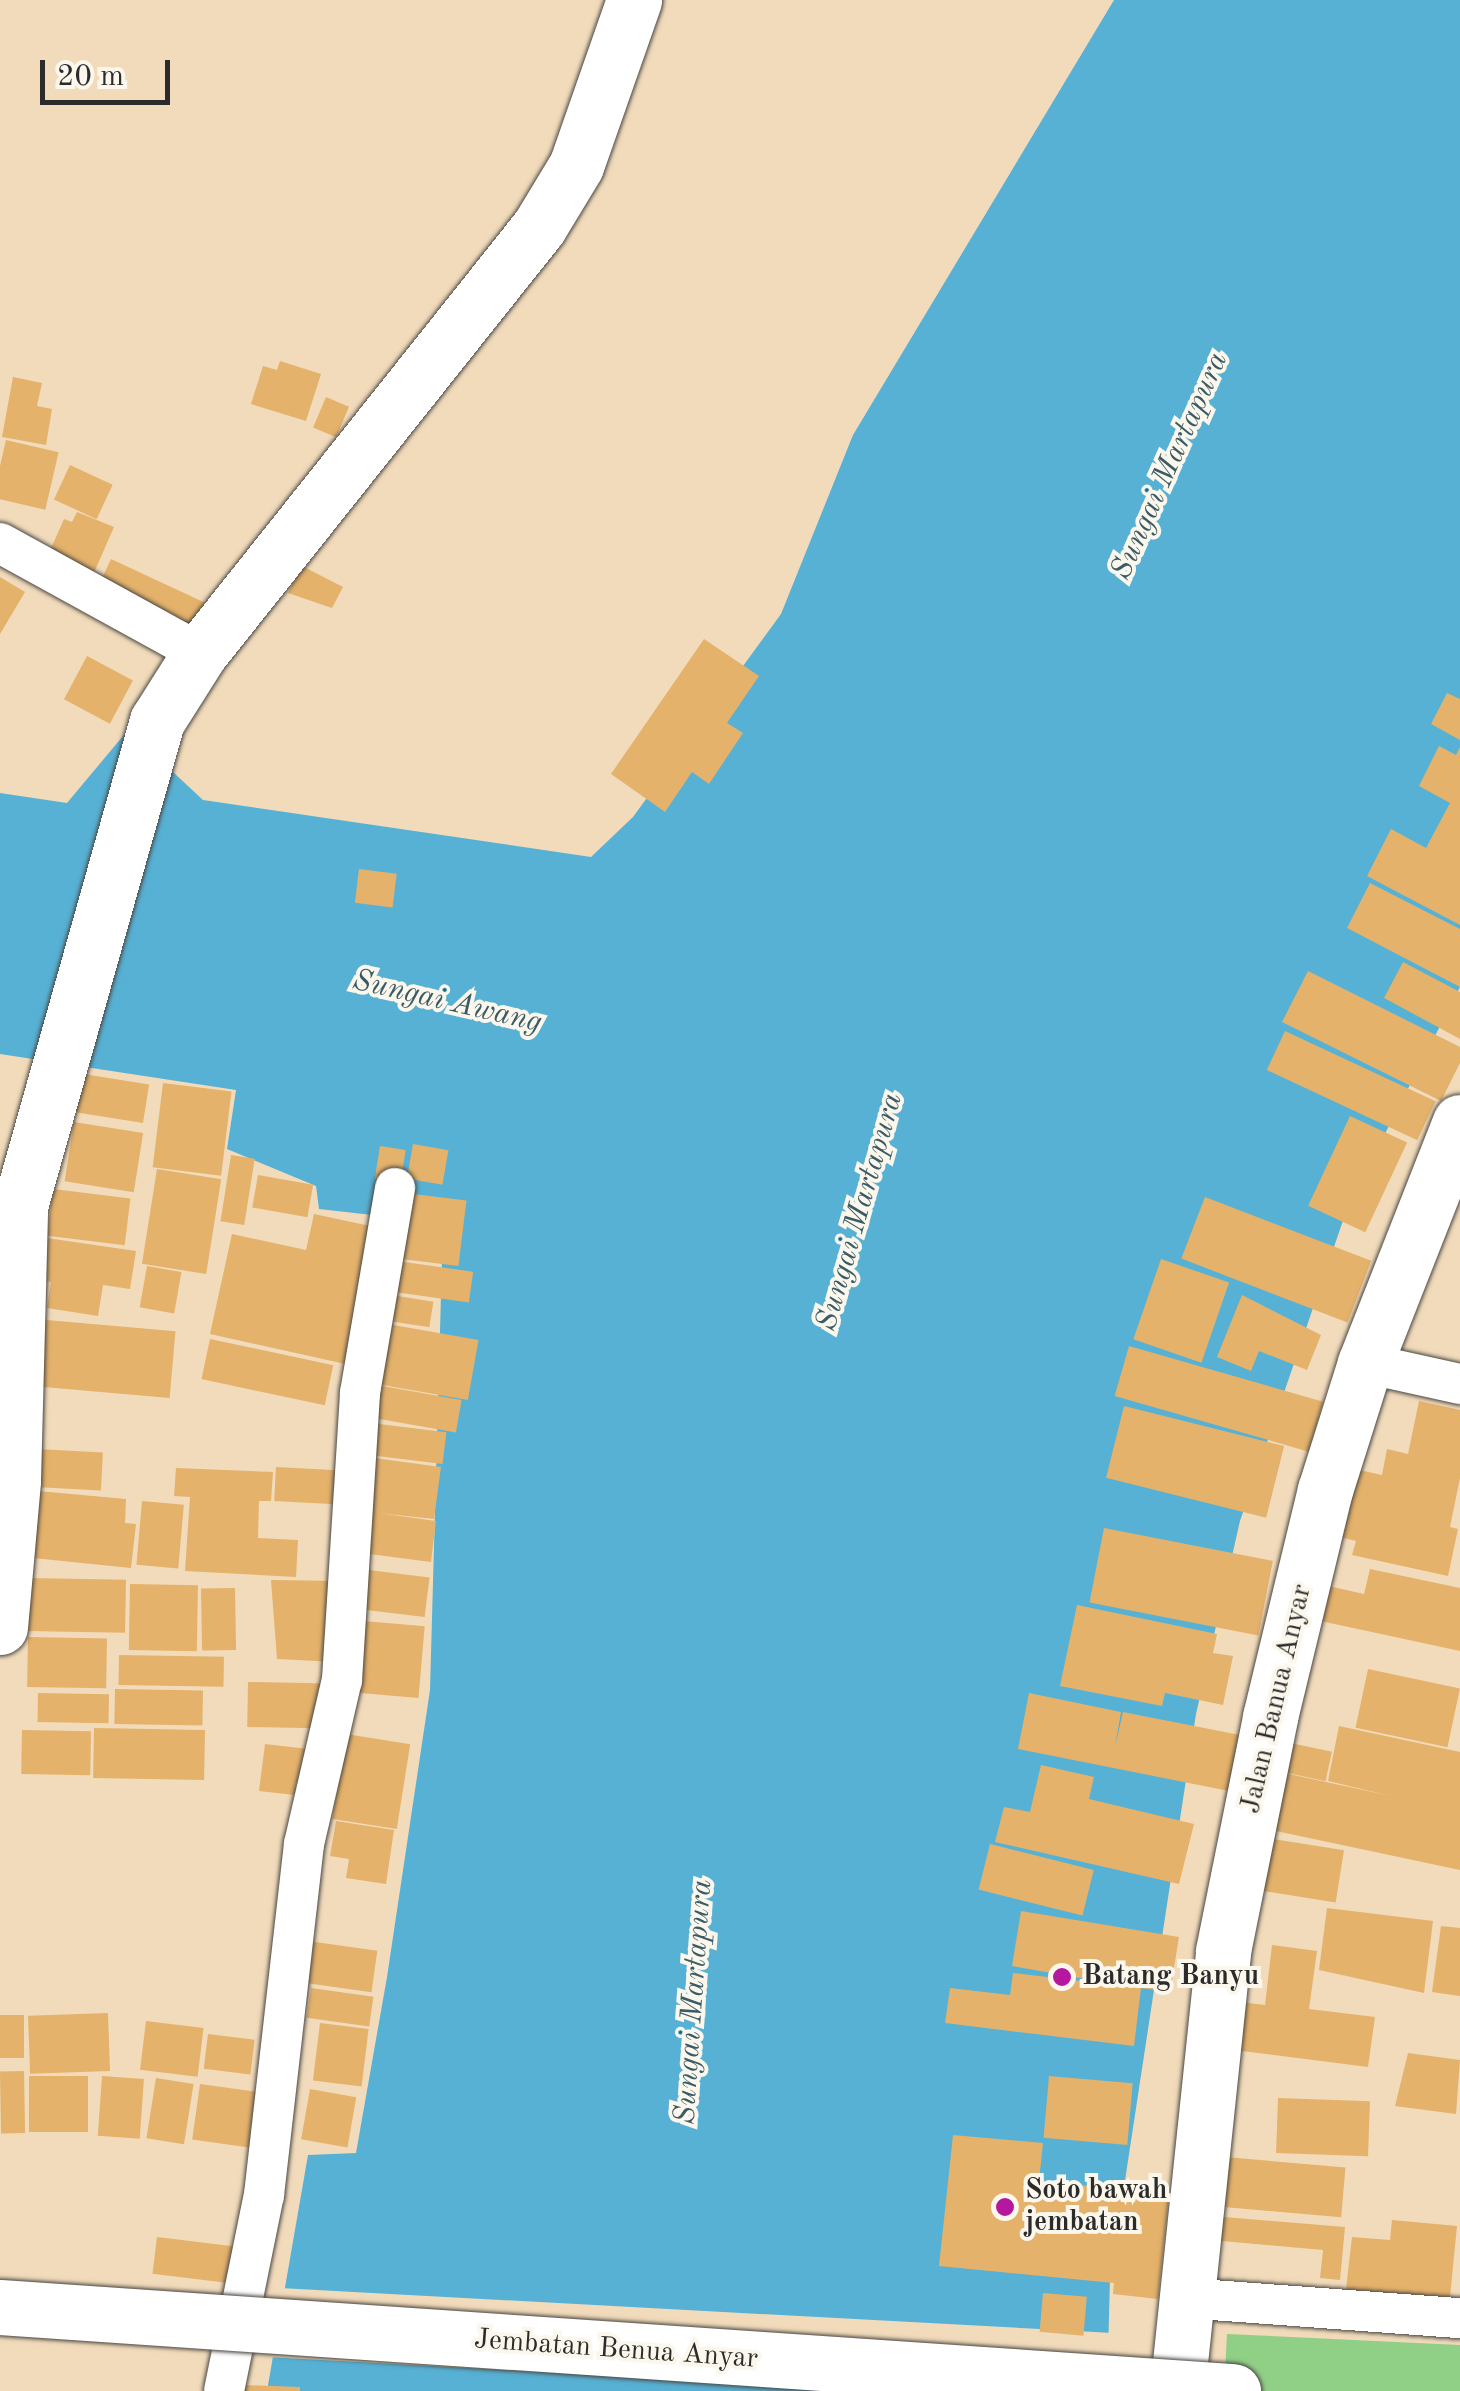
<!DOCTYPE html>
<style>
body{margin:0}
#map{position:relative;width:1460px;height:2391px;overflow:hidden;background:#f1dbbb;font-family:"Old Standard TT",serif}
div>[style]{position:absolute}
.green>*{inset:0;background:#90cf86}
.water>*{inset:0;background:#57b1d4}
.pier>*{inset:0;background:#f1dbbb}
.building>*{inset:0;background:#e4b26b;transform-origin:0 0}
.roads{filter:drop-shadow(0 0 2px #494541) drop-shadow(0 0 2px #494541)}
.street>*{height:40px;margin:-20px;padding:0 20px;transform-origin:20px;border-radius:20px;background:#fff}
.secondary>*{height:55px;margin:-27.5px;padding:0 27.5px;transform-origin:27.5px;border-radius:27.5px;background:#fff}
.bridges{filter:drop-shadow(0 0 2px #494541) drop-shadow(0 0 2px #494541)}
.primary-bridge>*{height:55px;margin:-27.5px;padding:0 27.5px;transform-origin:27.5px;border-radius:27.5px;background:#fff}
.dots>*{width:28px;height:28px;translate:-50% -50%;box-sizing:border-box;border:5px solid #fbf7ec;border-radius:50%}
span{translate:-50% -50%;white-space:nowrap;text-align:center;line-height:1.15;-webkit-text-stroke:8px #fbf7ec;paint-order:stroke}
.street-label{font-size:28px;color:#2b2b2b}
.poi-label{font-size:28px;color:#2b2b2b;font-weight:700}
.left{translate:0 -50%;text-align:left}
.water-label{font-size:30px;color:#3a5a66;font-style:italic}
.scale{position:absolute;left:40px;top:60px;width:130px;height:45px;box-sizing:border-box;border:5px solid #2b2b2b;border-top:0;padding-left:12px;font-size:30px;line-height:35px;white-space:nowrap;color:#2b2b2b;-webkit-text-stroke:8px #fbf7ec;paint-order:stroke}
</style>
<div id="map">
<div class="green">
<i style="clip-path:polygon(1227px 2334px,1460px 2345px,1460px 2391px,1224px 2391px)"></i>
</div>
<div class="water">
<i style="clip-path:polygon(1114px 0,1460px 0,1460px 987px,1348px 1206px,1240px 1521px,1196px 1714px,1110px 2279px,1107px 2391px,267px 2391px,308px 2155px,356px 2153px,387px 1977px,430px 1690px,443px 1223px,319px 1209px,316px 1186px,227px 1149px,236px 1090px,0 1054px,0 793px,67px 803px,128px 730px,203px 800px,591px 857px,633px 817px,781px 614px,853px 435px)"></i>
</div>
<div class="pier">
<i style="clip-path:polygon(280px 2288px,1113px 2333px,1112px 2391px,885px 2391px,267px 2357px)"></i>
</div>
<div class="building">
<i style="clip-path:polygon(280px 361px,321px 374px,306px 421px,251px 404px,263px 366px,277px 370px)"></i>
<i style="clip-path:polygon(13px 377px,42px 383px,37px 406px,52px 409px,46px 445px,2px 437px)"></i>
<i style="left:326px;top:397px;width:25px;height:33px;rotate:23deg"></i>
<i style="left:6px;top:440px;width:54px;height:59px;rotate:13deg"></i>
<i style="left:70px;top:465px;width:47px;height:38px;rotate:25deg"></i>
<i style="clip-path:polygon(77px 512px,114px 527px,93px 575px,48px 555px,64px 519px,72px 522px)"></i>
<i style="left:111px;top:559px;width:115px;height:37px;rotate:25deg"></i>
<i style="clip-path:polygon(302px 566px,343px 587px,332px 608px,288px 593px)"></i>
<i style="clip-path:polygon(0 577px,25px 592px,0 634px)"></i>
<i style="clip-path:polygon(704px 639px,759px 676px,727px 723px,743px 733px,709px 784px,692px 772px,665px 812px,611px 774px)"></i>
<i style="left:87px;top:656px;width:52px;height:49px;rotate:28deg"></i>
<i style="clip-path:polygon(1447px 693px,1460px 699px,1460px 740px,1431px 724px)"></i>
<i style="clip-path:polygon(1439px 746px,1456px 755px,1460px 747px,1460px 925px,1367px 876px,1391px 829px,1426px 848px,1450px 803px,1419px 786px)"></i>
<i style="left:359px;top:869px;width:38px;height:34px;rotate:7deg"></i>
<i style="clip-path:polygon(1370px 883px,1460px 929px,1460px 987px,1347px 928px)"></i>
<i style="clip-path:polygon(1403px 962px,1460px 992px,1460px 1039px,1384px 998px)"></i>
<i style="clip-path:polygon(1308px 971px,1460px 1047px,1460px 1063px,1441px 1101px,1282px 1022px)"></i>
<i style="left:1285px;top:1031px;width:166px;height:43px;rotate:25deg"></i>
<i style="left:77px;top:1073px;width:73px;height:39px;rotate:9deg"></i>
<i style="left:163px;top:1083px;width:69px;height:85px;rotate:7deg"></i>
<i style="left:1350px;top:1116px;width:63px;height:99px;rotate:25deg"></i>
<i style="left:74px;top:1122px;width:70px;height:60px;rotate:9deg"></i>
<i style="left:413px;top:1144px;width:36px;height:35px;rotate:10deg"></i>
<i style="left:380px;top:1146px;width:26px;height:34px;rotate:9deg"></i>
<i style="left:231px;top:1155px;width:24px;height:67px;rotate:9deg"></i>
<i style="left:157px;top:1169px;width:65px;height:96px;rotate:9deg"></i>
<i style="left:258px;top:1175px;width:56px;height:33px;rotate:10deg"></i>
<i style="left:53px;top:1189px;width:78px;height:47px;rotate:7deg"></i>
<i style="left:397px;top:1192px;width:70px;height:66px;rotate:7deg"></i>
<i style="left:1205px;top:1197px;width:178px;height:66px;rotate:21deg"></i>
<i style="clip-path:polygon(314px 1214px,389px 1230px,359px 1367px,210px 1334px,232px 1234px,306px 1250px)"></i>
<i style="clip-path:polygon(40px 1237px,136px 1251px,130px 1289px,103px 1285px,98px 1316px,47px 1308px,51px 1282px,33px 1279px)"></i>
<i style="left:1161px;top:1259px;width:72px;height:85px;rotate:19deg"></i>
<i style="left:390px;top:1260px;width:84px;height:31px;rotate:8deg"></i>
<i style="left:147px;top:1266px;width:35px;height:42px;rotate:10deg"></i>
<i style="left:385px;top:1294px;width:49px;height:26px;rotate:9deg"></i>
<i style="clip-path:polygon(1242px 1295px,1321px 1335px,1307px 1370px,1259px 1351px,1251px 1371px,1217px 1357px)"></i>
<i style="left:35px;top:1319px;width:141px;height:67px;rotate:5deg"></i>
<i style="left:382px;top:1323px;width:98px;height:61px;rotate:10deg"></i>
<i style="left:210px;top:1339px;width:126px;height:41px;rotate:12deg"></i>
<i style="left:1129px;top:1346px;width:202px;height:52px;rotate:16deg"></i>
<i style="left:371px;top:1384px;width:92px;height:33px;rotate:10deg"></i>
<i style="clip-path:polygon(1419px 1401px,1460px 1410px,1460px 1478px,1450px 1527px,1458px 1529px,1448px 1576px,1352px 1555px,1356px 1541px,1336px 1536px,1350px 1468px,1382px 1475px,1387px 1449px,1408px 1454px)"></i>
<i style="left:1124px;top:1406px;width:165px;height:74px;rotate:14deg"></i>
<i style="left:371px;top:1423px;width:76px;height:32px;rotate:7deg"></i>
<i style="left:37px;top:1449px;width:66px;height:38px;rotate:3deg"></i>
<i style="clip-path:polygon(367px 1457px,441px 1467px,434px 1519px,378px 1513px,436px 1521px,431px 1562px,354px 1552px)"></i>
<i style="left:276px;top:1467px;width:71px;height:34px;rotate:3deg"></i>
<i style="clip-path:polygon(176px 1468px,273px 1472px,271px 1501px,259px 1501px,258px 1538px,298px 1540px,296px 1577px,185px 1571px,190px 1497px,174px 1496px)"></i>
<i style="clip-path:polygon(38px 1491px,126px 1499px,125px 1523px,136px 1524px,131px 1568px,33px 1558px)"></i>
<i style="left:142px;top:1501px;width:42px;height:64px;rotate:5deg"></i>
<i style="left:1104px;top:1528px;width:172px;height:76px;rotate:11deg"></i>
<i style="left:361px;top:1569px;width:69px;height:40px;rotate:7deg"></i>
<i style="clip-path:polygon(1370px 1569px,1460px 1588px,1460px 1651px,1316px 1620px,1324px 1585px,1364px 1594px)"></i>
<i style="left:27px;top:1578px;width:99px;height:53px;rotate:1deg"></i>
<i style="clip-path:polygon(271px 1580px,340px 1581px,337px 1662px,277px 1659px)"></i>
<i style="left:130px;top:1584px;width:68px;height:66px;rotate:1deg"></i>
<i style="left:235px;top:1588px;width:62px;height:34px;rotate:89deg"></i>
<i style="clip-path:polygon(1077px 1605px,1217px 1634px,1213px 1653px,1233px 1656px,1223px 1705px,1165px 1693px,1162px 1706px,1060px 1686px)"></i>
<i style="left:352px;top:1620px;width:73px;height:72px;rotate:5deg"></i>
<i style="left:28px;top:1637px;width:79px;height:50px;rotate:1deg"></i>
<i style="left:119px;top:1655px;width:105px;height:30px;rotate:1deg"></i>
<i style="left:1368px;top:1669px;width:94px;height:60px;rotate:12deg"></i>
<i style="left:248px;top:1682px;width:82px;height:45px;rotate:1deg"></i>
<i style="left:115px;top:1689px;width:88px;height:35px;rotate:1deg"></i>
<i style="left:38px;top:1693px;width:71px;height:29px;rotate:1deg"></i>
<i style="clip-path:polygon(1029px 1693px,1121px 1712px,1115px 1747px,1123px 1712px,1245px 1736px,1234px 1792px,1018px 1749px)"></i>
<i style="clip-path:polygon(1339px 1726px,1460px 1752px,1460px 1870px,1262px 1828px,1275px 1771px,1391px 1796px,1328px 1781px)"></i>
<i style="left:94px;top:1728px;width:111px;height:50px;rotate:1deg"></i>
<i style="left:22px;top:1730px;width:69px;height:44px;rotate:1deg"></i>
<i style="left:346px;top:1734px;width:65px;height:86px;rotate:9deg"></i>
<i style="left:1281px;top:1741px;width:52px;height:30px;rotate:12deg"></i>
<i style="clip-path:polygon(265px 1744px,326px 1751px,322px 1786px,296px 1783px,295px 1795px,259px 1791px)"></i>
<i style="clip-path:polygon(1041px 1765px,1094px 1777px,1089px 1799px,1194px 1824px,1179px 1884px,995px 1842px,1004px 1807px,1030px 1812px)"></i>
<i style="clip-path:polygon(336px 1821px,394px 1830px,386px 1884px,346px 1878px,349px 1859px,330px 1856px)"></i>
<i style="left:1261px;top:1837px;width:84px;height:53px;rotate:9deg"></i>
<i style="left:990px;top:1844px;width:107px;height:47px;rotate:14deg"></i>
<i style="clip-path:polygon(1327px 1908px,1433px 1921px,1424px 1993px,1319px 1970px)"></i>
<i style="clip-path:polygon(1021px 1911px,1179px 1937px,1170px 1992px,1141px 1988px,1134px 2046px,945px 2023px,950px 1988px,1010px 1995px,1013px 1973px,1131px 1987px,1012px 1966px)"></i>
<i style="clip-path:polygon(1441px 1926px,1460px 1928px,1460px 1996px,1432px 1992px)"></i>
<i style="left:308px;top:1941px;width:70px;height:42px;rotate:8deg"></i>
<i style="clip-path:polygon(1272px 1945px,1317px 1951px,1309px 2009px,1375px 2017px,1368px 2067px,1226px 2049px,1232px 2001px,1265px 2005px)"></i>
<i style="left:311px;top:1988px;width:63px;height:30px;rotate:8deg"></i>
<i style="left:108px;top:2013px;width:58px;height:80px;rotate:88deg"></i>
<i style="left:0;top:2015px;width:24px;height:43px"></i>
<i style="left:146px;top:2021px;width:58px;height:49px;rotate:7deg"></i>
<i style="left:320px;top:2023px;width:49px;height:58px;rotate:7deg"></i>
<i style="left:208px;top:2034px;width:47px;height:35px;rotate:7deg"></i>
<i style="clip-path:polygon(1408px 2053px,1460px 2060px,1456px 2114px,1395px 2106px)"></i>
<i style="left:24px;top:2071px;width:62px;height:24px;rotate:89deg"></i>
<i style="left:88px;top:2076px;width:56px;height:59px;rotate:90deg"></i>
<i style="left:102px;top:2076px;width:42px;height:60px;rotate:4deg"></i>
<i style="left:1049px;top:2076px;width:84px;height:62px;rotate:5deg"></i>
<i style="left:156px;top:2078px;width:38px;height:61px;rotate:9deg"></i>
<i style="left:200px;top:2084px;width:68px;height:56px;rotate:8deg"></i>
<i style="left:310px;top:2089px;width:47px;height:51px;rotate:10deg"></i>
<i style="left:1278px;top:2098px;width:92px;height:55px;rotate:2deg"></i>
<i style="clip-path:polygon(953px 2135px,1043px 2143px,1039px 2181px,1169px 2194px,1158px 2299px,1113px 2294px,1114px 2283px,939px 2266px)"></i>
<i style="left:1214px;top:2156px;width:132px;height:50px;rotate:5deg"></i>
<i style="clip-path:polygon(1212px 2216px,1345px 2227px,1340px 2280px,1320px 2278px,1323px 2250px,1211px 2240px)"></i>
<i style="clip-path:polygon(1392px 2220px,1457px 2226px,1449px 2307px,1345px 2298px,1352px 2237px,1390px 2240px)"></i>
<i style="left:157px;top:2237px;width:93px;height:37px;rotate:7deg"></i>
<i style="left:1043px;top:2293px;width:44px;height:39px;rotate:5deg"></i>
<i style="clip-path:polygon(244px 2385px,300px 2387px,300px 2391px,244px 2391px)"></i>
</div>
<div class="roads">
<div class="street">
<i style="left:0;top:543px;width:228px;rotate:28.8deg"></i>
<i style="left:1365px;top:1363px;width:97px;rotate:12.5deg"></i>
<i style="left:1185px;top:2298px;width:276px;rotate:4.2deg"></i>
<i style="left:224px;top:2391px;width:200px;rotate:-78.5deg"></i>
<i style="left:264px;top:2195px;width:353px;rotate:-83.5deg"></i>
<i style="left:304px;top:1844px;width:168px;rotate:-77deg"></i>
<i style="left:342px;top:1680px;width:288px;rotate:-86.4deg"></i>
<i style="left:360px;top:1393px;width:208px;rotate:-80.3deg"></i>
</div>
<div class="secondary">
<i style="left:0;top:1627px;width:148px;rotate:-84.9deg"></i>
<i style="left:13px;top:1480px;width:274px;rotate:-88.5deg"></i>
<i style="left:20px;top:1206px;width:504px;rotate:-74.23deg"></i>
<i style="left:157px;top:721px;width:80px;rotate:-57.7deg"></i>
<i style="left:200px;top:653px;width:544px;rotate:-51.49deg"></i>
<i style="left:539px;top:227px;width:71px;rotate:-58.8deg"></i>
<i style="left:576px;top:166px;width:176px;rotate:-70.7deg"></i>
<i style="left:1177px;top:2391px;width:442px;rotate:-84deg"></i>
<i style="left:1223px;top:1951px;width:239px;rotate:-78.6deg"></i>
<i style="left:1270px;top:1717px;width:234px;rotate:-76.4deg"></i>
<i style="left:1325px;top:1490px;width:133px;rotate:-72.5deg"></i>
<i style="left:1365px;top:1363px;width:259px;rotate:-68.5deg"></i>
</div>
</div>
<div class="bridges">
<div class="primary-bridge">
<i style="left:0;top:2307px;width:1236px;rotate:3.9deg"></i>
</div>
</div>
<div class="dots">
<i style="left:1062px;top:1977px;background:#b5179e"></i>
<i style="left:1005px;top:2207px;background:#b5179e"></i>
</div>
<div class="street-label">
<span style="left:1277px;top:1699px;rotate:-77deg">Jalan Banua Anyar</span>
<span style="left:616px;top:2350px;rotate:4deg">Jembatan Benua Anyar</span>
</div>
<div class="poi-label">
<span class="left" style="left:1082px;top:1977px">Batang Banyu</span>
<span class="left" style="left:1025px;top:2207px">Soto bawah<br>jembatan</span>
</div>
<div class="water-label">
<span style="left:1170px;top:466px;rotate:-66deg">Sungai Martapura</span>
<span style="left:447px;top:1002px;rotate:13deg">Sungai Awang</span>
<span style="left:860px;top:1212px;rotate:-74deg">Sungai Martapura</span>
<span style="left:694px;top:2002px;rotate:-86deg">Sungai Martapura</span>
</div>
<div class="scale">20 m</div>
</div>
